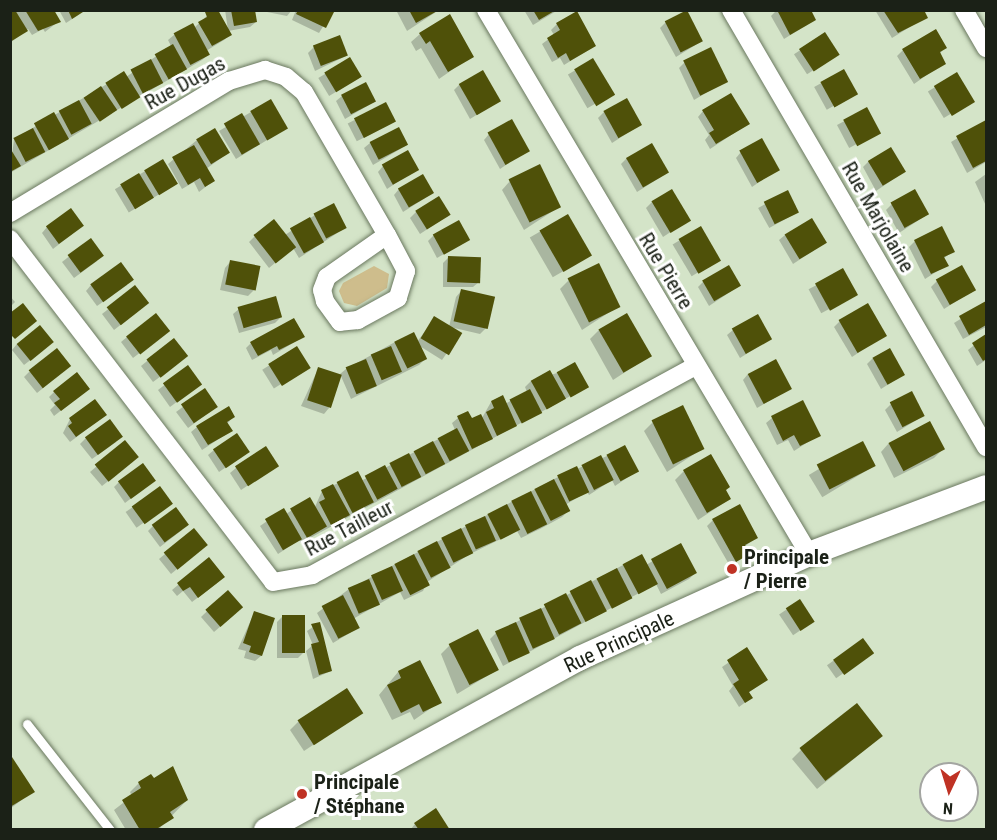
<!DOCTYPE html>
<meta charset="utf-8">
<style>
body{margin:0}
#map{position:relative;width:997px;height:840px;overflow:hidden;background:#d4e4c8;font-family:"Roboto Condensed",sans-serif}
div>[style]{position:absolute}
.green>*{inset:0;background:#cebd8c}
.shadow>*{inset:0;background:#0003;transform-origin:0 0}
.building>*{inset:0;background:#4f5109;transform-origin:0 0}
.roads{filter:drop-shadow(0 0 2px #6a785f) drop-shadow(0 0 2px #6a785f)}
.service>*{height:9px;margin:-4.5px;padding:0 4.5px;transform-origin:4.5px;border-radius:4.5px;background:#fff}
.minor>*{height:18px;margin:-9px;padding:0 9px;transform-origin:9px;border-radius:9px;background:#fff}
.tertiary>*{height:24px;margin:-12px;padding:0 12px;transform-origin:12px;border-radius:12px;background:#fff}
.dots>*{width:16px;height:16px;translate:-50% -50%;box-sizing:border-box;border:3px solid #fff;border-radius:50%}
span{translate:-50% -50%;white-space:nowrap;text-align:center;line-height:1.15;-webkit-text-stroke:6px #fff;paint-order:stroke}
.street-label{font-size:21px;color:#1b2117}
.poi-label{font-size:21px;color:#1b2117;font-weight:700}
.left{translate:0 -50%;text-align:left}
.frame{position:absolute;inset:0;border:12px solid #1b2117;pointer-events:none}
.north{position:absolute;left:919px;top:762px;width:60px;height:60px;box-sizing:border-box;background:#fff;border:2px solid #a4a6a2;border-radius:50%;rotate:184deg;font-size:16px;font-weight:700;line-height:24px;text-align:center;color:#1b2117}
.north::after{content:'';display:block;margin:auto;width:21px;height:27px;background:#bf3224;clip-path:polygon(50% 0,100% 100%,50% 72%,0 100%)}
</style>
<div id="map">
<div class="green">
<i style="clip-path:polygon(374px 266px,389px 274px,387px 288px,357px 306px,344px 303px,339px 291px,343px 283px)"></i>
</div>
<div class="shadow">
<i style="clip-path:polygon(10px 10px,52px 10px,59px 21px,45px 32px,43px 29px,32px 35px,28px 29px,10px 43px)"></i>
<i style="clip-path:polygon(59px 10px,86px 10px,66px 23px)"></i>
<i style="clip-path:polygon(213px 10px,228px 30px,225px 10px,254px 10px,256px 22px,250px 27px,228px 31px,230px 35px,224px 40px,206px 51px,208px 55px,202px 60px,10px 173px,14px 139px,107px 84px,126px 77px,171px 46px,168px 40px,174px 35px,194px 28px)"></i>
<i style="clip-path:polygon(257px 10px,292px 10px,287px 16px)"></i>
<i style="clip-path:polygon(296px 10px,333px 10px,319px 33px,292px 20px)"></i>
<i style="clip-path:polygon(396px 10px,439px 10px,407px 31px)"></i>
<i style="clip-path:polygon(524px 10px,558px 10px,533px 25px)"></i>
<i style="clip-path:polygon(777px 10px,809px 10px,815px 20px,784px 39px,771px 16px)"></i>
<i style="clip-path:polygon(875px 10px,923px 10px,926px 17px,892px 38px)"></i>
<i style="clip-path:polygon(577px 13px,595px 46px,564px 65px,560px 58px,552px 62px,542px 44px,554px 35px,551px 30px,557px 24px)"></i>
<i style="clip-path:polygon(666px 22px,702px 41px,676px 57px,660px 28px)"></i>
<i style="clip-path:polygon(420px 34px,472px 56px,439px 79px,421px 48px,416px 51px,411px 42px)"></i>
<i style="left:825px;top:34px;width:24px;height:37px;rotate:57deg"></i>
<i style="clip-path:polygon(314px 47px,346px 56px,315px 71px,308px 53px)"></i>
<i style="clip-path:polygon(945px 48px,939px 54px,944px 63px,914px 84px,897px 56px,903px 50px)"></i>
<i style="left:350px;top:59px;width:21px;height:37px;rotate:59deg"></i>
<i style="left:593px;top:60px;width:39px;height:29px;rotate:60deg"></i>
<i style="clip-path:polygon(684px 63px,726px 81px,694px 100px,679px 68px)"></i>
<i style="left:843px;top:71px;width:26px;height:33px;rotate:61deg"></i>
<i style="left:957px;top:74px;width:31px;height:34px;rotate:59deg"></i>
<i style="clip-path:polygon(459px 85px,499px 101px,470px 119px,454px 90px)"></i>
<i style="clip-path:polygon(342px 96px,374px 102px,345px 119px,336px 101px)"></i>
<i style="left:386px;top:104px;width:20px;height:43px;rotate:63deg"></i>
<i style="left:867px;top:109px;width:26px;height:34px;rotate:62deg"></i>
<i style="clip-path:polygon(703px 111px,748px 124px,710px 149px,705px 140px,709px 135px,698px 117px)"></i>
<i style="clip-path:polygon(251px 112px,287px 128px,236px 159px,219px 131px)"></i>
<i style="clip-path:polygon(604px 112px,640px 125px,612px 143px,598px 118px)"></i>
<i style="clip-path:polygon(985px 122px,986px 162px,967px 173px,951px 142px)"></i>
<i style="clip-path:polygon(489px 134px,528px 150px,500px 169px,484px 140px)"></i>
<i style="clip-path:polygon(197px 140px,228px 153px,206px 169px,213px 181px,199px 192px,194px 182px,182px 189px,168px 164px)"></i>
<i style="clip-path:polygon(370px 143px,407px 145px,373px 165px,364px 148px)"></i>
<i style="clip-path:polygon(741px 152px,778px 169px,752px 187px,736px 158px)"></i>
<i style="clip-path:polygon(627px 158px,667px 173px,637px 192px,621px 164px)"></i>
<i style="left:162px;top:161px;width:27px;height:55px;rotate:59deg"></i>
<i style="clip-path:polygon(868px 162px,904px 172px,876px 191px,863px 167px)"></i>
<i style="clip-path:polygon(383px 166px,417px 169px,387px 189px,378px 172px)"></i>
<i style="clip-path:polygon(986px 174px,986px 206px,975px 182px)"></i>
<i style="clip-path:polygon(510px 181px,559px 207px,524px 230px,502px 190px)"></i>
<i style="clip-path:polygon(399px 189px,433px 193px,403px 212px,394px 195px)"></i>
<i style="left:787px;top:192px;width:23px;height:33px;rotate:61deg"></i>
<i style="clip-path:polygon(652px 202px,689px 220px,663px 237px,646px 208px)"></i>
<i style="clip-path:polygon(892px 204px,928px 214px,899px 233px,886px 210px)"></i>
<i style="clip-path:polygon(416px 212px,449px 215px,420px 234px,410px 218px)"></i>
<i style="clip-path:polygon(315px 215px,345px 228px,299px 258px,293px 248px,269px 268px,249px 242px,255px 236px,285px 235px)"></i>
<i style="left:567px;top:216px;width:46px;height:43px;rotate:60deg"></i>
<i style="clip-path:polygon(82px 226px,53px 249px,42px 233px,47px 227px)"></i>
<i style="left:700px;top:228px;width:37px;height:32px;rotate:59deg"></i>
<i style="clip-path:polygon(434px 235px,468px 240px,437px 258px,428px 241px)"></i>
<i style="clip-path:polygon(785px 235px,825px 243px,793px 264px,779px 240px)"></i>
<i style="clip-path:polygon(90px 240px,97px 261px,74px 278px,62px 262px)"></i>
<i style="clip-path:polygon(915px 241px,953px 251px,943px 259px,947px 265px,925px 279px,909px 247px)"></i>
<i style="clip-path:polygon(449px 257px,479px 282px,473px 287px,443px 287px,443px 263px)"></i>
<i style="clip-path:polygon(230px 262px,254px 290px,248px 296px,220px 290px,225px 268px)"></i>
<i style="left:843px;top:271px;width:27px;height:39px;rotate:62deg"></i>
<i style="clip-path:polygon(569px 280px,619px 306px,582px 330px,560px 289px)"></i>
<i style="clip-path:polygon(937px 281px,974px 290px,944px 309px,931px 287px)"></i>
<i style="clip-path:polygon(703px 282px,739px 286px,709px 306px,698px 287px)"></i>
<i style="clip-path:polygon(91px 285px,127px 285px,97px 306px,86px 291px)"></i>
<i style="clip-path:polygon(135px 288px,141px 309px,114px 330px,102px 314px)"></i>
<i style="clip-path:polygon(461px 291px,486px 328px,480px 334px,450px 327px,460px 334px,442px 360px,418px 345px,425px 359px,419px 365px,351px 399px,340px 374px,346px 369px,395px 342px,417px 342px,435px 318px,449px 327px,456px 297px)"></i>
<i style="clip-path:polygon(10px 296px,15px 302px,10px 307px)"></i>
<i style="clip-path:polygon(986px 303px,986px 327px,963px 339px,954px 323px)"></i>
<i style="clip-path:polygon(239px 309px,281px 317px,275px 323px,239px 333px,233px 314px)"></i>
<i style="clip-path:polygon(840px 321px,885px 335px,852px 357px,834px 327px)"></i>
<i style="clip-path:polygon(599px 330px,650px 356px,613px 380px,590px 339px)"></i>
<i style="clip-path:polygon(733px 330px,770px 339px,740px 358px,727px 335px)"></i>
<i style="clip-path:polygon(162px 336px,133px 358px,121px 342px,127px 337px)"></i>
<i style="clip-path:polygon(986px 336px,986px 360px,977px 366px,968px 350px)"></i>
<i style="clip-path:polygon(303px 337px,273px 355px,271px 350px,252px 360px,246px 348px,251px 343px)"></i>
<i style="clip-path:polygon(173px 340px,180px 362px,153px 382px,141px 366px)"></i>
<i style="clip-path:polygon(17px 344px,46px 348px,24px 365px,12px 350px)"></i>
<i style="left:297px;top:348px;width:22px;height:41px;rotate:58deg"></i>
<i style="clip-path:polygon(873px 358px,903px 375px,881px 389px,867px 364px)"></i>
<i style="clip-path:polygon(188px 367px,194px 389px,170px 407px,158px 390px)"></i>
<i style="clip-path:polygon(318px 369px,329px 408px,324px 414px,301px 406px)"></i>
<i style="clip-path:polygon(64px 371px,37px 393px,24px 377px,29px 372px)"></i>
<i style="clip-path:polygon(557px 373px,587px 387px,301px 543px,299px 540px,278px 554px,260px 526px,283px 510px,286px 514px,309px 499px,314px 509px,322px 491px,338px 483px,361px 481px,455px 430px,452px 423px,458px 418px,482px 418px,491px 402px,505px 404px,527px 392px,525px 387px,531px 381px)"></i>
<i style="clip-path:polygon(748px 374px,790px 389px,757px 408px,743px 380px)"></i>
<i style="left:204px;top:391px;width:20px;height:35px;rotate:53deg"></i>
<i style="clip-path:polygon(54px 392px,82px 394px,54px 416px,50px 410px,55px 405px,49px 397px)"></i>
<i style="clip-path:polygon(891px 404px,923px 416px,897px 432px,885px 410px)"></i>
<i style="clip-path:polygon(233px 417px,227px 424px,231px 431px,202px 450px,191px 432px,197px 427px)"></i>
<i style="clip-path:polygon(772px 418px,819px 435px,794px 451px,788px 440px,777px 445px,766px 423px)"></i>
<i style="clip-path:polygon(70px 419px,99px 420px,70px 442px,63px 433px)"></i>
<i style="clip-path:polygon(653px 422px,702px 449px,667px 472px,644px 431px)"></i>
<i style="clip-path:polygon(86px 438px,116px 442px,92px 459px,80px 444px)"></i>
<i style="clip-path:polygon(125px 442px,132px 462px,102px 486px,90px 472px)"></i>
<i style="left:862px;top:443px;width:26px;height:62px;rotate:59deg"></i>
<i style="clip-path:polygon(889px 443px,943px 449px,934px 458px,894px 478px,881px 452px)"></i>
<i style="clip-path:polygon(214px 450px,248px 452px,219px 472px,208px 455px)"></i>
<i style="clip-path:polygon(607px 456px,637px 471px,615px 486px,612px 480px,589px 495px,587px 492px,565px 505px,568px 511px,562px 517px,540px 529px,521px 538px,517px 531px,470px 554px,427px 582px,423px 591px,404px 600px,400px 592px,353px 619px,358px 628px,333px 643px,317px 613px,349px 589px,558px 477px)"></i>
<i style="clip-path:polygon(277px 466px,241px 490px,230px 473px,236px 468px)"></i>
<i style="clip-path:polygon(684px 471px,725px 491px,730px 499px,698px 520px,675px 480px)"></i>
<i style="clip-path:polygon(154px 481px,125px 503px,114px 487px,119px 482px)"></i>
<i style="left:160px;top:488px;width:19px;height:42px;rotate:55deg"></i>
<i style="clip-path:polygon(713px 520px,757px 537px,744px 547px,748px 554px,730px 566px,707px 526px)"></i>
<i style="clip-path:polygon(153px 526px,182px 530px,160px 547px,148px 531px)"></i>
<i style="clip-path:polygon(680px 545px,695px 573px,689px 579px,661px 594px,656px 584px,503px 666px,490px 639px,496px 633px,623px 565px,646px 565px)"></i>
<i style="clip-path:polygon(200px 550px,171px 574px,159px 559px,165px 554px)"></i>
<i style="clip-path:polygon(209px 559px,217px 583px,192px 602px,183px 591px,177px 596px,172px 590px)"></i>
<i style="clip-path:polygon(227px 592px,236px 613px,214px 632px,201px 617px)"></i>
<i style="left:799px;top:601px;width:25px;height:24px;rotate:56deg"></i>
<i style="clip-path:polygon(254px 613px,273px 619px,261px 656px,255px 661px,244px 658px,246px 651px,238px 649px)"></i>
<i style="clip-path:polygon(283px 616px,304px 652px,298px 658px,277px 658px,277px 622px)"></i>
<i style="clip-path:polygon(319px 623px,331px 671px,313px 679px,306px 651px,313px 645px,307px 631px)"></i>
<i style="left:863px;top:640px;width:16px;height:44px;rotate:55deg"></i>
<i style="clip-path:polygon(450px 645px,497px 670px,457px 694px,441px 654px)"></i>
<i style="clip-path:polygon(747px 650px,766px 680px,748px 693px,751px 698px,739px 707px,729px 691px,733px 686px,722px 667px)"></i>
<i style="clip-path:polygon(419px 662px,440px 702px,414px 720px,410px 712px,392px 720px,379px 695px,398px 672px)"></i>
<i style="clip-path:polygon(361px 713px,304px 751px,290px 730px,299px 721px)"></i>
<i style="clip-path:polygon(872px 744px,817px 789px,792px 759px,801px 750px)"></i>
<i style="clip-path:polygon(10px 757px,33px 791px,10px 809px)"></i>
<i style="clip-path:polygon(139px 783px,187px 800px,158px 830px,126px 830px,114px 810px,132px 796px,130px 792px)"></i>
<i style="clip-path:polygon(415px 824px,448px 830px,410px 830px)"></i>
</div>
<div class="building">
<i style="clip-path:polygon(10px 10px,15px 10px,28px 31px,10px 42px)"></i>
<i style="clip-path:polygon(25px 10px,54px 10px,61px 22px,38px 31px)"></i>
<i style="clip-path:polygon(68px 10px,86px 10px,72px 19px)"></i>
<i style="clip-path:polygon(208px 10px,218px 10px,232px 35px,212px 46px,198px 22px,207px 17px,205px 12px)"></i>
<i style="clip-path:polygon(231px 10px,255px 10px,257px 22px,234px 26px)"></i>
<i style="clip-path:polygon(298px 10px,335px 10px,326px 28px,296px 14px)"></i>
<i style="clip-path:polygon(409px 10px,439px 10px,416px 23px)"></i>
<i style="clip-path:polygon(533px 10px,556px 10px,539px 20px)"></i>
<i style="left:687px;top:10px;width:35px;height:25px;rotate:63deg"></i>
<i style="clip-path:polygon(777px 10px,811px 10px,816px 20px,790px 35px)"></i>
<i style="clip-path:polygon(883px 10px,924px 10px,928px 18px,898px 33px)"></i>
<i style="clip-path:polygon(577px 11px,596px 46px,570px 61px,566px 53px,558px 58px,547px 38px,560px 30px,556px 23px)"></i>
<i style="clip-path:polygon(450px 14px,474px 57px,448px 72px,430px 41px,426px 44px,419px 33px)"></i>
<i style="left:193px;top:23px;width:36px;height:22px;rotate:62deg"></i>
<i style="clip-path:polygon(936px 29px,947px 48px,940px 52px,946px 64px,920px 79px,902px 49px)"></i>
<i style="left:825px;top:32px;width:27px;height:31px;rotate:57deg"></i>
<i style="left:340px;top:35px;width:22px;height:29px;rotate:69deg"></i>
<i style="left:173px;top:44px;width:29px;height:21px;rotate:61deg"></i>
<i style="left:711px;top:47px;width:39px;height:31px;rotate:64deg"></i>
<i style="left:350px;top:57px;width:23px;height:30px;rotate:59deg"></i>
<i style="left:593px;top:58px;width:43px;height:22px;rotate:59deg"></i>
<i style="left:151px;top:59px;width:27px;height:23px;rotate:63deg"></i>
<i style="left:844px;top:69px;width:29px;height:27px;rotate:61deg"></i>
<i style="left:483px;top:70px;width:36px;height:28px;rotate:60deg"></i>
<i style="left:124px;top:71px;width:31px;height:22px;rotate:58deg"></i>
<i style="left:957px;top:72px;width:35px;height:27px;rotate:59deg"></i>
<i style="left:366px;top:82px;width:22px;height:28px;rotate:63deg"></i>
<i style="left:101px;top:86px;width:29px;height:21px;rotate:56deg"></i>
<i style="clip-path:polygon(731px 93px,750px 124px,716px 144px,709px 133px,714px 130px,702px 110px)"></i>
<i style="left:627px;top:98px;width:31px;height:27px;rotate:61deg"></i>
<i style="left:271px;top:99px;width:34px;height:24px;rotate:60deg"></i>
<i style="left:79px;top:100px;width:27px;height:23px;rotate:62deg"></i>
<i style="left:386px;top:102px;width:22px;height:36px;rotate:63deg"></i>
<i style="left:867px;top:107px;width:30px;height:27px;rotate:62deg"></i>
<i style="left:54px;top:112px;width:31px;height:23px;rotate:61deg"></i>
<i style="left:242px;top:113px;width:36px;height:21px;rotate:60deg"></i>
<i style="left:512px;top:119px;width:37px;height:28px;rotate:61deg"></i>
<i style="clip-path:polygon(986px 120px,986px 161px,973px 168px,956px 136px)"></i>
<i style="left:399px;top:127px;width:20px;height:33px;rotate:63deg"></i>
<i style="left:33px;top:128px;width:27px;height:22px;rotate:63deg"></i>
<i style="left:215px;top:128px;width:29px;height:22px;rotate:59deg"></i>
<i style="left:762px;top:138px;width:37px;height:26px;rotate:61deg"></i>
<i style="left:652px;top:143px;width:34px;height:30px;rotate:60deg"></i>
<i style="clip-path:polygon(194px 145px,215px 181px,205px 187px,200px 178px,188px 185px,172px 157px)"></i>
<i style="left:891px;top:147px;width:29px;height:27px;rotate:59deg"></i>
<i style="clip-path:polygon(10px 148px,21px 166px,10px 172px)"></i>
<i style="left:408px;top:150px;width:23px;height:30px;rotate:61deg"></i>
<i style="left:163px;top:159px;width:29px;height:22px;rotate:59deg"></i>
<i style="left:540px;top:164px;width:48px;height:35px;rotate:64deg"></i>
<i style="left:139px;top:173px;width:29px;height:22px;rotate:59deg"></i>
<i style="left:423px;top:174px;width:22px;height:29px;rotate:60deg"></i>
<i style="left:672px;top:189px;width:37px;height:24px;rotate:59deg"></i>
<i style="left:915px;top:189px;width:29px;height:28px;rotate:61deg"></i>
<i style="left:788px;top:190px;width:25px;height:27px;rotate:64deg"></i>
<i style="left:439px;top:196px;width:22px;height:28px;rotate:58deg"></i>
<i style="left:334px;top:203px;width:28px;height:23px;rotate:63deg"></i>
<i style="left:71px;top:208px;width:22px;height:31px;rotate:54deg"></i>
<i style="left:568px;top:214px;width:48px;height:33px;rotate:60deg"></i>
<i style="left:310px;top:217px;width:29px;height:23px;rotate:61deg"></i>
<i style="left:812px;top:218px;width:29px;height:32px;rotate:59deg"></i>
<i style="left:274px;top:219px;width:36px;height:26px;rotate:52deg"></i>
<i style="left:459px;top:220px;width:23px;height:30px;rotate:61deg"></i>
<i style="left:701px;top:226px;width:40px;height:26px;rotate:60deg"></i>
<i style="clip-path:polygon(942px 226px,955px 252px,944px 257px,949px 266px,931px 274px,914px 240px)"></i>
<i style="left:91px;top:238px;width:22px;height:29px;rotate:54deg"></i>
<i style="left:448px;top:256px;width:33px;height:26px;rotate:2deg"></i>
<i style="left:230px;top:260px;width:31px;height:25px;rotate:11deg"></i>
<i style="left:121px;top:262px;width:22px;height:38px;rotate:54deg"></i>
<i style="left:599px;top:263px;width:49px;height:35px;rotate:64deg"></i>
<i style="left:729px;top:265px;width:24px;height:31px;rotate:60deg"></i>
<i style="left:962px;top:265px;width:29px;height:30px;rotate:61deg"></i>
<i style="left:843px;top:268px;width:31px;height:32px;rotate:61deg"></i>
<i style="left:135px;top:285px;width:23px;height:36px;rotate:52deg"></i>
<i style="left:461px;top:289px;width:35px;height:33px;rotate:13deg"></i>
<i style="left:276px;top:296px;width:22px;height:40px;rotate:74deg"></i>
<i style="clip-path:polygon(986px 301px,986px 325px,969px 335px,959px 316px)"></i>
<i style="clip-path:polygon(23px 303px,37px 321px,15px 339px,10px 334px,10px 313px)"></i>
<i style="left:868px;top:303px;width:38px;height:34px;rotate:60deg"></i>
<i style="left:156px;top:313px;width:23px;height:38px;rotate:52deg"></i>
<i style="left:627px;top:313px;width:50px;height:33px;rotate:60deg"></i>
<i style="left:758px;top:314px;width:29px;height:30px;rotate:61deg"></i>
<i style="left:434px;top:316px;width:33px;height:26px;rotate:31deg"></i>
<i style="clip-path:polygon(294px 318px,305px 337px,279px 350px,277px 346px,258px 356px,250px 342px)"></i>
<i style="left:40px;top:325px;width:22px;height:30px;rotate:51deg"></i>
<i style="left:414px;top:332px;width:30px;height:22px;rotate:64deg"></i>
<i style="clip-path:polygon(986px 334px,986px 359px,983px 361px,972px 343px)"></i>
<i style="left:174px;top:338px;width:23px;height:35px;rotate:52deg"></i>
<i style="left:297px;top:346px;width:26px;height:34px;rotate:58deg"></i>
<i style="left:391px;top:346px;width:28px;height:22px;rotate:67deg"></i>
<i style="left:57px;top:348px;width:23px;height:36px;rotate:52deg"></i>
<i style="left:890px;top:348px;width:31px;height:20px;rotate:61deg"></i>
<i style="left:366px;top:359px;width:29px;height:22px;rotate:68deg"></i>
<i style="left:776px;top:359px;width:34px;height:32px;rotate:62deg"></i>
<i style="left:575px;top:362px;width:29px;height:21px;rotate:61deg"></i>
<i style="left:188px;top:365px;width:24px;height:31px;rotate:54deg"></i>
<i style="left:318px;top:367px;width:25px;height:35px;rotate:18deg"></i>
<i style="left:550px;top:370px;width:33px;height:22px;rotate:61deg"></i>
<i style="clip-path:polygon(77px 372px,90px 389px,61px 411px,54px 403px,60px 399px,53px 391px)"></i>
<i style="left:205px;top:388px;width:23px;height:29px;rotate:56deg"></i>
<i style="left:530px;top:389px;width:27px;height:23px;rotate:63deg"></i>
<i style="left:912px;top:391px;width:28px;height:25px;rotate:63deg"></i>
<i style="clip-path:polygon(503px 395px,517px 426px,497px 436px,486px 412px,494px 408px,491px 401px)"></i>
<i style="clip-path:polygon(95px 399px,107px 415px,76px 437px,68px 426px,72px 423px,69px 418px)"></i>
<i style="clip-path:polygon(803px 400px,821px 436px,800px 446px,794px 435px,783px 441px,771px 416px)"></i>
<i style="left:683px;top:405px;width:49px;height:35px;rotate:64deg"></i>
<i style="clip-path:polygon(229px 406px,235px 417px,227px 422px,233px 431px,208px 445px,196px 426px)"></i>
<i style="clip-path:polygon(468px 411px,472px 418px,481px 414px,493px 439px,472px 449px,457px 416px)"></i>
<i style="left:110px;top:419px;width:22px;height:31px;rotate:54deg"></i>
<i style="left:930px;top:421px;width:32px;height:47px;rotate:62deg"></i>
<i style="left:457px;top:428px;width:26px;height:22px;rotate:62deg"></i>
<i style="left:237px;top:433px;width:23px;height:29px;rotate:56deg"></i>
<i style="left:125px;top:440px;width:22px;height:39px;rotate:51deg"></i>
<i style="left:433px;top:441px;width:26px;height:22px;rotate:62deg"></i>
<i style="left:863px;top:441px;width:28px;height:52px;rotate:63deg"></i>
<i style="left:625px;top:445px;width:30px;height:21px;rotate:62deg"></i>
<i style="left:266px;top:446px;width:24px;height:37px;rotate:57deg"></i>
<i style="left:409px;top:453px;width:27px;height:22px;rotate:63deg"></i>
<i style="clip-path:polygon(711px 454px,730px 487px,726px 490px,731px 499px,707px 513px,683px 470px)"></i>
<i style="left:601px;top:455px;width:28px;height:22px;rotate:63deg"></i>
<i style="left:143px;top:463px;width:22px;height:31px;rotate:54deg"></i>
<i style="left:385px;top:465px;width:27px;height:23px;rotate:62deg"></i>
<i style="left:577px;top:466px;width:29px;height:22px;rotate:65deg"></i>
<i style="left:358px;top:471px;width:35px;height:24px;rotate:63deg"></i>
<i style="left:554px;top:479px;width:36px;height:22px;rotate:63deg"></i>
<i style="clip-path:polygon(333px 484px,350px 515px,331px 525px,319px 502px,325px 499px,321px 490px)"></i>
<i style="left:160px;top:486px;width:22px;height:35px;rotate:54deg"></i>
<i style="left:531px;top:491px;width:37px;height:22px;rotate:64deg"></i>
<i style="left:310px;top:497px;width:34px;height:23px;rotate:60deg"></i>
<i style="left:507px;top:504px;width:29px;height:22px;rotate:63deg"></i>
<i style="clip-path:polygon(740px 504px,758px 538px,745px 545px,750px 554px,736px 562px,712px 519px)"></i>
<i style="left:176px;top:507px;width:22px;height:30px;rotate:54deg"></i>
<i style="left:284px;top:508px;width:36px;height:22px;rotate:60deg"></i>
<i style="left:485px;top:516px;width:27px;height:22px;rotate:66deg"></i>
<i style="left:194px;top:528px;width:22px;height:39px;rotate:51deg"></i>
<i style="left:461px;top:528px;width:28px;height:22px;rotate:64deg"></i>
<i style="left:437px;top:541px;width:30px;height:22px;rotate:63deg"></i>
<i style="left:681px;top:543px;width:34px;height:34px;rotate:62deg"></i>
<i style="left:414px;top:554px;width:35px;height:22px;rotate:63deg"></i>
<i style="left:642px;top:554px;width:34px;height:22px;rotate:62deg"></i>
<i style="clip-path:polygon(209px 557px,225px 577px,198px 598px,190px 587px,183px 591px,177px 583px)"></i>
<i style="left:392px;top:566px;width:27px;height:23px;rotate:66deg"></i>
<i style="left:617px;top:568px;width:34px;height:23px;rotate:63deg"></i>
<i style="left:369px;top:579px;width:28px;height:23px;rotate:67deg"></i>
<i style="left:591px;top:580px;width:35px;height:24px;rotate:63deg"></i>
<i style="left:228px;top:590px;width:23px;height:30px;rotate:49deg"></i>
<i style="left:566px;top:593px;width:34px;height:25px;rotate:63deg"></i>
<i style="left:343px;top:595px;width:37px;height:24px;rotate:63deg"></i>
<i style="left:800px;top:599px;width:27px;height:17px;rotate:57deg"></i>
<i style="left:541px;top:608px;width:34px;height:24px;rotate:66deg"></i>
<i style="clip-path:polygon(254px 611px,275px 618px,262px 656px,249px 652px,251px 646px,243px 643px)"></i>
<i style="left:282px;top:615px;width:23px;height:38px"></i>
<i style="clip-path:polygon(320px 622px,332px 671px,319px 675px,311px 644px,319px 642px,311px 624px)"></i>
<i style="left:516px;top:622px;width:34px;height:23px;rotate:66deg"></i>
<i style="left:478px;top:629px;width:46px;height:33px;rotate:63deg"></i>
<i style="left:863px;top:638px;width:19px;height:37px;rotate:54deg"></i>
<i style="clip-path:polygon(747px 647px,768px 680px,749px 692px,753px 698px,745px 703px,733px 684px,739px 680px,727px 660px)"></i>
<i style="clip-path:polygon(420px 660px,442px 703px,423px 712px,419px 704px,401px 713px,387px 685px,401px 678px,398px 671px)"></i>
<i style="left:347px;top:688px;width:30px;height:59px;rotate:57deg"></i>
<i style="left:857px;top:703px;width:42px;height:73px;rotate:52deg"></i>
<i style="clip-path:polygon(10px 754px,35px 792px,10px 807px)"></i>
<i style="clip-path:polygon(173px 766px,188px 800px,170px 812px,174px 818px,155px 830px,140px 830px,122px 800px,141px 788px,138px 782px,151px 774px,154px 778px)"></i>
<i style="clip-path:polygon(436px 808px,450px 830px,419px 830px,414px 823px)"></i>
</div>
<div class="roads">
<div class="service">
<i style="left:27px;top:724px;width:135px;rotate:51.9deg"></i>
</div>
<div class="minor">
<i style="left:486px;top:10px;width:633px;rotate:59.3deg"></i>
<i style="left:731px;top:10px;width:506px;rotate:59.74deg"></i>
<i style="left:964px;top:10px;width:44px;rotate:59.9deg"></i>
<i style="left:10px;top:213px;width:256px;rotate:-31.1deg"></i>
<i style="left:229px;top:81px;width:38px;rotate:-17deg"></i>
<i style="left:265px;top:70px;width:22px;rotate:18deg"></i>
<i style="left:286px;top:77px;width:23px;rotate:40deg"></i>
<i style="left:304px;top:92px;width:165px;rotate:59.9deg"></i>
<i style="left:387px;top:235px;width:41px;rotate:62.2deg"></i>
<i style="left:406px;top:271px;width:28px;rotate:107deg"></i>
<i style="left:398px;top:298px;width:46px;rotate:151.2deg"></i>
<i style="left:358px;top:320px;width:18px;rotate:174deg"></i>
<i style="left:340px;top:322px;width:26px;rotate:-126deg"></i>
<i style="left:325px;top:301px;width:11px;rotate:-105deg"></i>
<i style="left:322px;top:290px;width:14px;rotate:-69deg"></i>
<i style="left:327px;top:277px;width:73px;rotate:-35deg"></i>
<i style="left:10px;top:239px;width:432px;rotate:52.5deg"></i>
<i style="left:273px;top:582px;width:40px;rotate:-10deg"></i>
<i style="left:312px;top:575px;width:437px;rotate:-28.6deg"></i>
</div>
<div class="tertiary">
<i style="left:266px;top:830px;width:358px;rotate:-28.7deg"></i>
<i style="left:580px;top:658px;width:252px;rotate:-24.4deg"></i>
<i style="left:809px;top:554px;width:189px;rotate:-20.7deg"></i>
</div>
</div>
<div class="dots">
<i style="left:732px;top:569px;background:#bf3224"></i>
<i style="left:302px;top:794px;background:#bf3224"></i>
</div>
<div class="street-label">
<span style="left:185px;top:83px;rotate:-29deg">Rue Dugas</span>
<span style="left:878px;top:217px;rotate:60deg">Rue Marjolaine</span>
<span style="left:666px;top:271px;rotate:59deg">Rue Pierre</span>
<span style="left:349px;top:528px;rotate:-28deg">Rue Tailleur</span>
<span style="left:619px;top:642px;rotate:-25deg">Rue Principale</span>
</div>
<div class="poi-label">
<span class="left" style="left:744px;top:569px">Principale<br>/ Pierre</span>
<span class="left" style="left:314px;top:794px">Principale<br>/ Stéphane</span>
</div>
<div class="frame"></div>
<div class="north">N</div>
</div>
